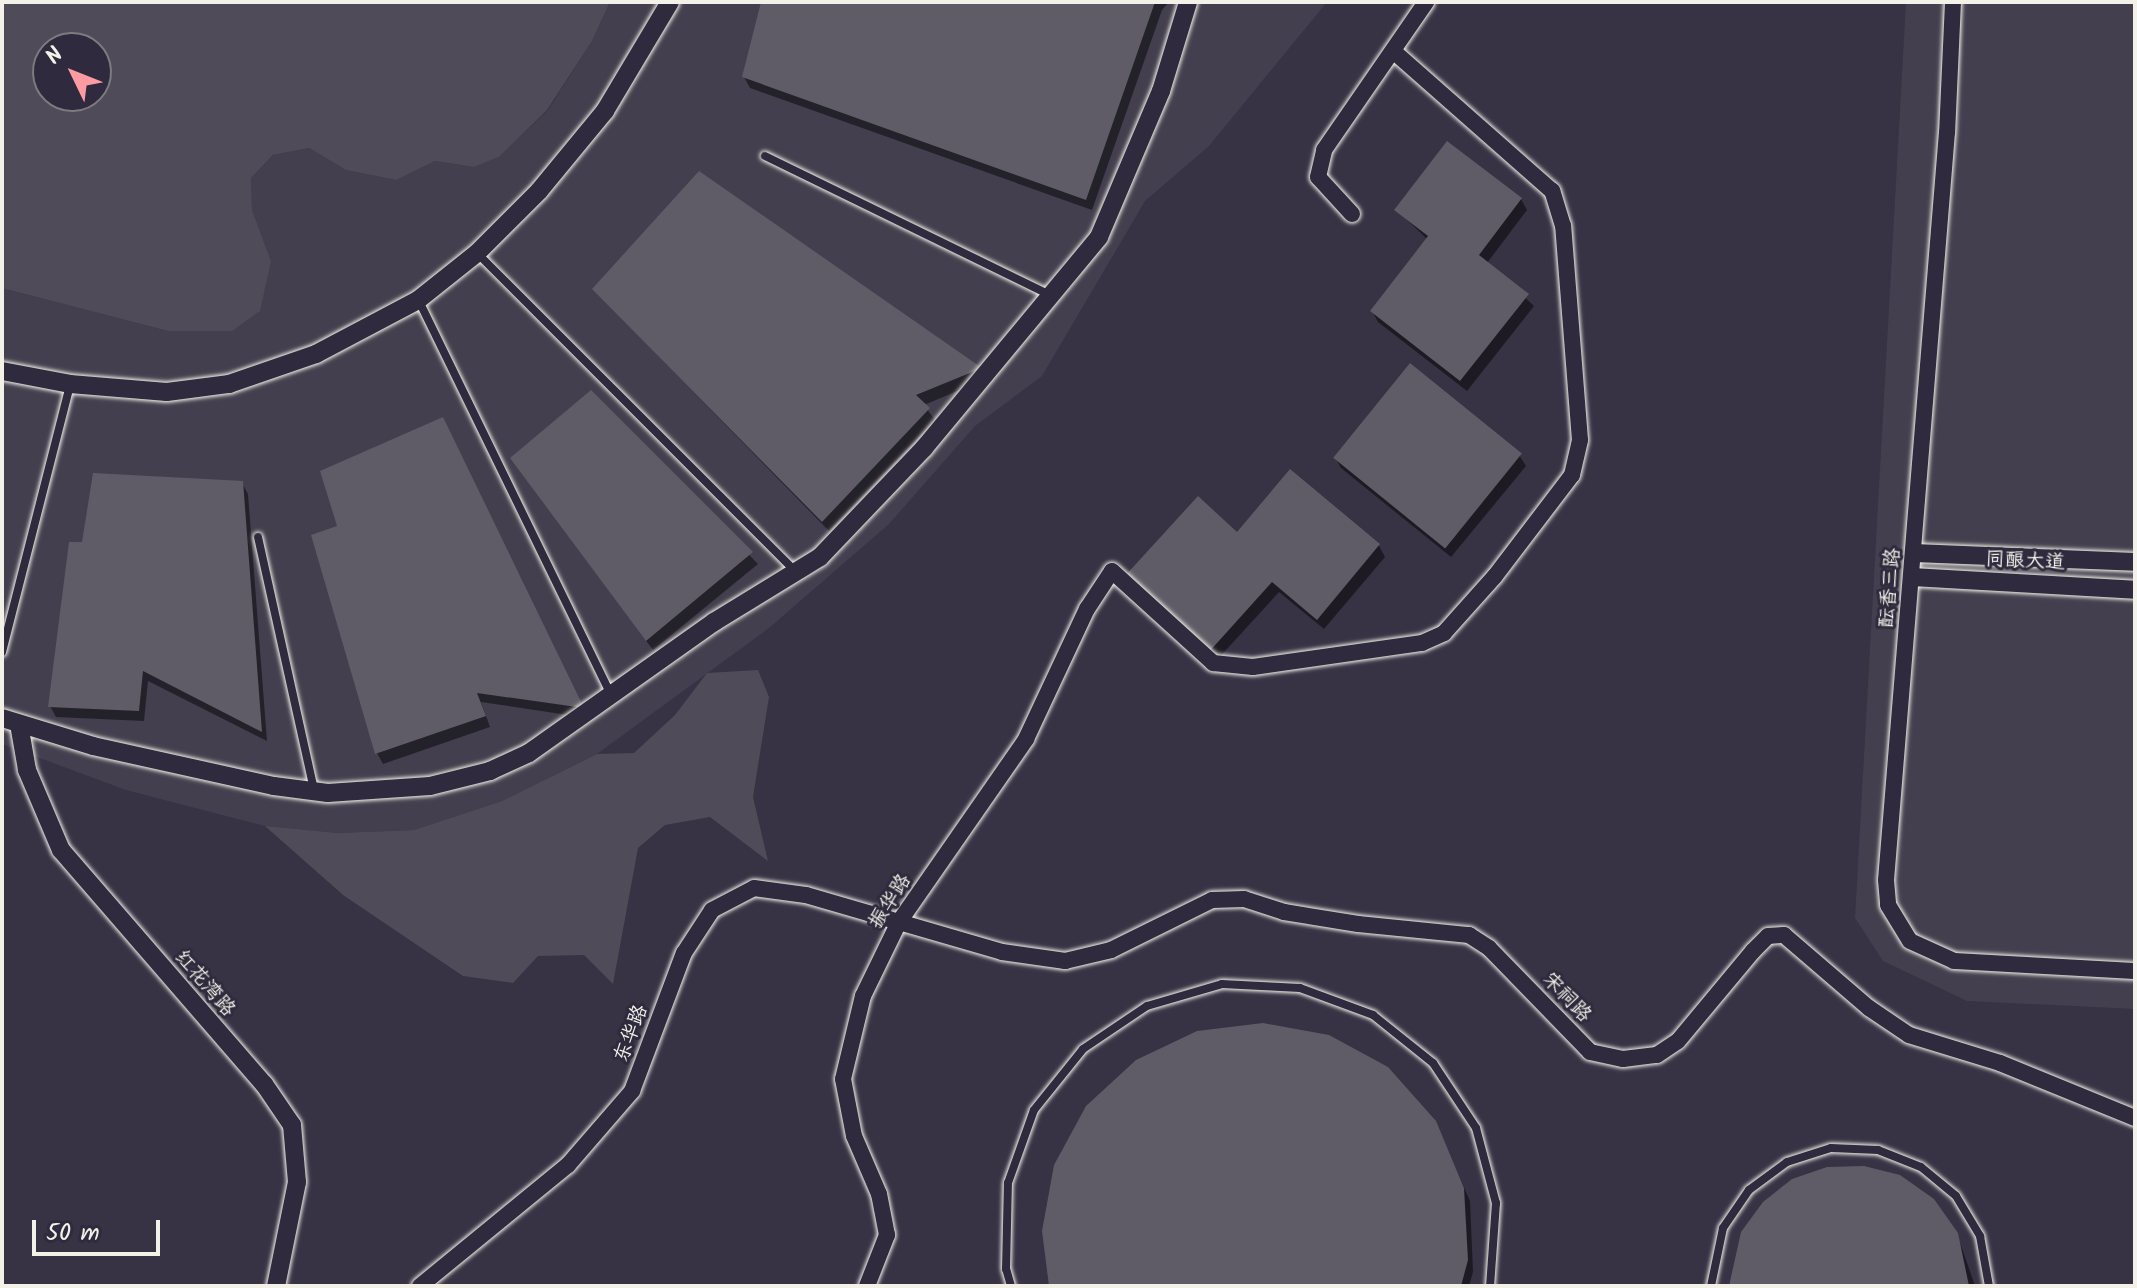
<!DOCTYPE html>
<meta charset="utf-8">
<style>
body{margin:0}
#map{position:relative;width:2137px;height:1288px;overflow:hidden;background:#373244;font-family:Kalam,"LXGW WenKai TC",sans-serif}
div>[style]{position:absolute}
.built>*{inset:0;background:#433f4e}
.green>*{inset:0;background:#504b59}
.shadow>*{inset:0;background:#0007}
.building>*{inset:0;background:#5f5c67;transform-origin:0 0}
.roads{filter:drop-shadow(0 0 2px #f4f1e8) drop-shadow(0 0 2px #f4f1e8)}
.service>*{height:8px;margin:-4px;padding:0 4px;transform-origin:4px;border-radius:4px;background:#2f2a3d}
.minor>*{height:16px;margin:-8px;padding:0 8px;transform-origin:8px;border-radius:8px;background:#2f2a3d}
.tertiary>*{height:18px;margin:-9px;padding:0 9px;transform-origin:9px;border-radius:9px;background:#2f2a3d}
span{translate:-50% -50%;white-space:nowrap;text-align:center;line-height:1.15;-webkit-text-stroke:6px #2f2a3d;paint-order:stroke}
.street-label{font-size:20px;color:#f4f1e8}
.frame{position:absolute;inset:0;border:4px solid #f4f1e8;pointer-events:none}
.north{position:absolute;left:32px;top:32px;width:80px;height:80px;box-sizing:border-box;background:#2f2a3d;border:2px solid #7e7a81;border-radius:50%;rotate:313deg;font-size:22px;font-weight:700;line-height:32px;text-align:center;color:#f4f1e8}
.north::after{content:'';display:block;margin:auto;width:28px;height:36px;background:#ff9aa2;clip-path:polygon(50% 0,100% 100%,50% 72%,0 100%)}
.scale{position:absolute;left:32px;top:1220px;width:128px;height:36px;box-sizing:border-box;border:4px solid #f4f1e8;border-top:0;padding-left:10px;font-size:24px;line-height:28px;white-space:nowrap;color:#f4f1e8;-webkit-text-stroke:6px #2f2a3d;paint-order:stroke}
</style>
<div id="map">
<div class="built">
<i style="clip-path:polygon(610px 2px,1327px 2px,1209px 146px,1145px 201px,1042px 376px,975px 426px,889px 524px,769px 628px,597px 754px,502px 801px,414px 830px,338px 833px,265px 826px,126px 790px,2px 744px,2px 288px,168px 331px,271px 261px,252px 210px,251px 178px,273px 155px,309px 148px,346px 170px,395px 180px,435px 161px,474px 167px,499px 157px,548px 110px,592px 41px)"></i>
<i style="clip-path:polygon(1906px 2px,2135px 2px,2135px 1009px,1967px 1001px,1883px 961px,1855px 918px)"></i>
</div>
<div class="green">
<i style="clip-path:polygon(evenodd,2px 2px,610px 2px,592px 41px,547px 110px,499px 157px,474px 167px,435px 161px,396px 180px,346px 170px,309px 148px,273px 155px,251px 178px,252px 210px,271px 261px,260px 311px,232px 331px,168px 331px,2px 288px,2px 2px,48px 48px,96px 48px,96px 96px,48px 96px,48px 48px)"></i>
<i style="clip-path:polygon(758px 670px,769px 697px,753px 797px,768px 861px,710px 817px,665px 825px,638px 848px,613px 984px,584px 955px,538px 956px,513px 983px,463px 976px,343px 895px,265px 826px,338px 833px,414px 830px,502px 801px,597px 754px,634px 753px,675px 715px,707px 673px)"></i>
</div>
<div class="shadow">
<i style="clip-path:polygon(763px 2px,1169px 2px,1162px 10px,1092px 210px,750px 88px,744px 77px)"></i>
<i style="clip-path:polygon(1521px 199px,1527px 210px,1487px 263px,1534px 306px,1467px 391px,1378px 322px,1372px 311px,1428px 240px,1397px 210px)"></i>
<i style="clip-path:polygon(594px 290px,980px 369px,986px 379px,924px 405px,935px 420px,829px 531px)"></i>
<i style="clip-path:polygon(591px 393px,758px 564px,653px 650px,519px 469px)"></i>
<i style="clip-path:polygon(443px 420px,588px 718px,481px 702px,490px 727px,383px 764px,377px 753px)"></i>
<i style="clip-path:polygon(1519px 455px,1526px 466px,1451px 557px,1341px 468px,1335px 457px)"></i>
<i style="clip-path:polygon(242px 483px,248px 494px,267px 741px,148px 681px,144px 721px,56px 717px,50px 706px,83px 544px)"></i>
<i style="clip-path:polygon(1238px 534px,1379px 546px,1385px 557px,1324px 629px,1279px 592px,1215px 662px,1133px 588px)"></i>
<i style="clip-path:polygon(1435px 1122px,1470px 1201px,1473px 1272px,1469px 1286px,1051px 1286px)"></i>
<i style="clip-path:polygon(1743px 1232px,1957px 1234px,1975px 1286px,1731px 1286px)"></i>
</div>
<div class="building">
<i style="clip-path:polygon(761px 2px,1155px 2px,1086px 200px,742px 77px)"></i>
<i style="clip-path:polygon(1447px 141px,1522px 198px,1479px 255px,1529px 294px,1460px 381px,1370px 311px,1428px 236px,1394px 210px)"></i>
<i style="clip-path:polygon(699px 171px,982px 368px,916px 395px,930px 408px,822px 522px,592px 289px)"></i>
<i style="left:1410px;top:363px;width:144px;height:122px;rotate:39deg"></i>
<i style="clip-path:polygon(591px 390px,753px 552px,646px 641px,510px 458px)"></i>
<i style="clip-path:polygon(443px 417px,584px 708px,477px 693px,486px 716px,375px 754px,311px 535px,337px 526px,320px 471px)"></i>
<i style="clip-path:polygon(1290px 469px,1380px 544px,1317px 620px,1272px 582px,1208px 653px,1124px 577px,1198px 496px,1237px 532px)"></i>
<i style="clip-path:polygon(93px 473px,243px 481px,262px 732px,143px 671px,139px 711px,48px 707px,69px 542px,82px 542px)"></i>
<i style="clip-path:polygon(1263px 1023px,1329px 1035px,1388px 1067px,1436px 1121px,1464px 1188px,1468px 1260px,1461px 1286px,1049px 1286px,1042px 1231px,1054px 1165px,1086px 1106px,1136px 1060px,1197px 1031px)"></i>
<i style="clip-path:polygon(1864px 1166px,1900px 1175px,1934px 1199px,1958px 1233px,1969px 1286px,1729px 1286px,1741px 1232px,1763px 1202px,1792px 1179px,1827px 1167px)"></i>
</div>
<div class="roads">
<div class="service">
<i style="left:765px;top:156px;width:319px;rotate:26deg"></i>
<i style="left:477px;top:253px;width:450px;rotate:45deg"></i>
<i style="left:419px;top:301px;width:438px;rotate:64deg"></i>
<i style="left:258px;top:537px;width:259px;rotate:77.5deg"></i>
<i style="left:2px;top:652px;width:275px;rotate:-75.7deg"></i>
<i style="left:1011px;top:1286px;width:18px;rotate:-106deg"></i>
<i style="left:1006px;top:1269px;width:86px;rotate:-88.7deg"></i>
<i style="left:1008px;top:1183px;width:77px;rotate:-70.4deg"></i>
<i style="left:1034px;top:1110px;width:78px;rotate:-51.2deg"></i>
<i style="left:1083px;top:1049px;width:77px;rotate:-33.9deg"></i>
<i style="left:1147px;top:1006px;width:78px;rotate:-16.3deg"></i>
<i style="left:1222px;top:984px;width:78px;rotate:2.9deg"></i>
<i style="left:1300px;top:988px;width:78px;rotate:20.3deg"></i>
<i style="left:1373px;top:1015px;width:77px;rotate:38.7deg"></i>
<i style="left:1433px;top:1063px;width:78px;rotate:56.5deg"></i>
<i style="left:1476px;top:1128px;width:78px;rotate:75.1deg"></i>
<i style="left:1496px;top:1203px;width:83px;rotate:94.1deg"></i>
<i style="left:1711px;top:1286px;width:59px;rotate:-78.3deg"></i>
<i style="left:1723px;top:1228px;width:46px;rotate:-55.6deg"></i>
<i style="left:1749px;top:1190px;width:47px;rotate:-36.4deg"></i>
<i style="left:1787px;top:1162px;width:46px;rotate:-17.7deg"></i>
<i style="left:1831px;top:1148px;width:47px;rotate:2.4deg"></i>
<i style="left:1878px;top:1150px;width:46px;rotate:21.6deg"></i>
<i style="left:1921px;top:1167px;width:45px;rotate:39.6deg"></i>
<i style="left:1956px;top:1196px;width:47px;rotate:59deg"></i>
<i style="left:1980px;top:1236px;width:51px;rotate:79.8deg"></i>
</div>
<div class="minor">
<i style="left:1953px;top:2px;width:130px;rotate:92.6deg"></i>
<i style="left:1947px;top:132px;width:750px;rotate:94.66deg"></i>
<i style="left:1886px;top:880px;width:25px;rotate:85deg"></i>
<i style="left:1888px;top:905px;width:42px;rotate:58.6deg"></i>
<i style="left:1910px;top:941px;width:48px;rotate:24.4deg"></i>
<i style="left:1954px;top:961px;width:181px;rotate:3.2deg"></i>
<i style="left:1352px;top:214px;width:50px;rotate:-132.6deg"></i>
<i style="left:1318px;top:177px;width:28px;rotate:-77deg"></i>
<i style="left:1324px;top:150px;width:180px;rotate:-55.4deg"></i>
<i style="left:420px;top:1286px;width:191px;rotate:-39.3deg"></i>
<i style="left:568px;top:1165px;width:98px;rotate:-49.1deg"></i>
<i style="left:632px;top:1091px;width:147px;rotate:-69.4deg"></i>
<i style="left:684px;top:953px;width:51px;rotate:-56.9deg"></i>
<i style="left:712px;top:910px;width:47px;rotate:-27.6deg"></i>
<i style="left:754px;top:888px;width:52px;rotate:7.7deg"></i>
<i style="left:806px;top:895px;width:204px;rotate:16.2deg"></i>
<i style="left:1002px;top:952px;width:64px;rotate:8.1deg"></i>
<i style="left:1065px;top:961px;width:47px;rotate:-13.4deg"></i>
<i style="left:1111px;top:950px;width:113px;rotate:-26.3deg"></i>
<i style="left:1212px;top:900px;width:32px;rotate:-2deg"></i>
<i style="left:1244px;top:899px;width:42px;rotate:18deg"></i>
<i style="left:1284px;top:912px;width:75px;rotate:9.2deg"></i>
<i style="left:1358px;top:924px;width:112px;rotate:5.7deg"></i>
<i style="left:1469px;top:935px;width:24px;rotate:33deg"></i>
<i style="left:1489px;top:948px;width:145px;rotate:45.8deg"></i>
<i style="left:1590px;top:1052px;width:34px;rotate:12deg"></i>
<i style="left:1623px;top:1059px;width:34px;rotate:-7deg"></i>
<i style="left:1657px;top:1055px;width:25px;rotate:-34deg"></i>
<i style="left:1678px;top:1041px;width:117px;rotate:-50.2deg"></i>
<i style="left:1753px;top:951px;width:21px;rotate:-45deg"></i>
<i style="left:1768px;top:936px;width:16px;rotate:-4deg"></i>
<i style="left:1784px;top:935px;width:112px;rotate:40.7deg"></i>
<i style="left:1869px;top:1008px;width:48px;rotate:34deg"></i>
<i style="left:1909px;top:1035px;width:95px;rotate:17.1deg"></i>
<i style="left:2000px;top:1063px;width:146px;rotate:22.2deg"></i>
<i style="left:867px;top:1286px;width:55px;rotate:-68.6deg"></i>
<i style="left:887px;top:1235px;width:42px;rotate:-101deg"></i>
<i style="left:879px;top:1194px;width:63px;rotate:-113.3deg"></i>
<i style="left:854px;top:1136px;width:58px;rotate:-100.9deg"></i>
<i style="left:843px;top:1079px;width:85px;rotate:-76.5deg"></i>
<i style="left:863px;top:996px;width:82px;rotate:-64.1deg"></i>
<i style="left:899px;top:922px;width:223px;rotate:-55.2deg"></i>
<i style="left:1026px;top:739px;width:144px;rotate:-64.9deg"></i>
<i style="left:1087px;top:609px;width:45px;rotate:-56.7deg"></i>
<i style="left:1112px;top:571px;width:137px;rotate:42.3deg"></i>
<i style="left:1213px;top:663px;width:40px;rotate:5.7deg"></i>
<i style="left:1253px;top:667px;width:171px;rotate:-8.1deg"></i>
<i style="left:1422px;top:643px;width:24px;rotate:-24deg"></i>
<i style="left:1444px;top:633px;width:76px;rotate:-48.2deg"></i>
<i style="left:1495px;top:576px;width:127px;rotate:-52.7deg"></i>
<i style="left:1572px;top:475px;width:36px;rotate:-77deg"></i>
<i style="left:1580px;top:440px;width:215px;rotate:-94.5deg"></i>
<i style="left:1563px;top:226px;width:37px;rotate:-107deg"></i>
<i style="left:1552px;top:191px;width:212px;rotate:-138.6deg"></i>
</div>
<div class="tertiary">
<i style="left:2px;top:371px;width:69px;rotate:10.8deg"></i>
<i style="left:70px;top:384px;width:97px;rotate:4.7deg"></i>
<i style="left:167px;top:392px;width:63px;rotate:-7.4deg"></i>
<i style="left:229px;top:384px;width:92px;rotate:-19deg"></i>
<i style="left:316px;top:354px;width:115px;rotate:-27.9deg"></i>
<i style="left:418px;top:300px;width:75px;rotate:-38.5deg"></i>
<i style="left:477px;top:253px;width:88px;rotate:-45deg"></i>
<i style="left:539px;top:191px;width:104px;rotate:-50.5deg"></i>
<i style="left:605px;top:111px;width:127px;rotate:-59.2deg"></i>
<i style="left:1914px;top:553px;width:221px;rotate:2.3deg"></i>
<i style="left:1912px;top:577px;width:223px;rotate:3.3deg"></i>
<i style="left:2px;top:718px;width:95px;rotate:17.1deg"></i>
<i style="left:93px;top:746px;width:185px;rotate:12.5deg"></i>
<i style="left:274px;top:786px;width:54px;rotate:7.4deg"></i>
<i style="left:328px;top:793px;width:102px;rotate:-3.9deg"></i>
<i style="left:430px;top:786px;width:62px;rotate:-14deg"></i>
<i style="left:490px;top:771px;width:43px;rotate:-24.8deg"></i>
<i style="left:529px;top:753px;width:227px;rotate:-35.3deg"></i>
<i style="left:714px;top:622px;width:124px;rotate:-31.5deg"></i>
<i style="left:820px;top:557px;width:151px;rotate:-46.3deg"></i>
<i style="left:924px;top:448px;width:274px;rotate:-50.3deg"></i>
<i style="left:1099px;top:237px;width:159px;rotate:-67deg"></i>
<i style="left:1161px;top:91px;width:93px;rotate:-73.1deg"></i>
<i style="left:19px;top:724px;width:47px;rotate:80.1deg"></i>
<i style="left:27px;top:770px;width:87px;rotate:67deg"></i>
<i style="left:61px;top:850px;width:310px;rotate:49.1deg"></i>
<i style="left:264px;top:1084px;width:50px;rotate:55.7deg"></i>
<i style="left:292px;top:1125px;width:57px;rotate:85deg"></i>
<i style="left:297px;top:1182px;width:106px;rotate:101.4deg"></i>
</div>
</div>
<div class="street-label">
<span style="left:2025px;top:562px;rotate:3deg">同酿大道</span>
<span style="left:1891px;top:588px;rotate:-85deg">酝香三路</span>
<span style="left:891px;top:902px;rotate:-58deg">振华路</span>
<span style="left:204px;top:984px;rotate:49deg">红花湾路</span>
<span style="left:1566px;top:998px;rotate:46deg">宋祠路</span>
<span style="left:632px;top:1034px;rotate:-69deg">东华路</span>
</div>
<div class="frame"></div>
<div class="north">N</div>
<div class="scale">50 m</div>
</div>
